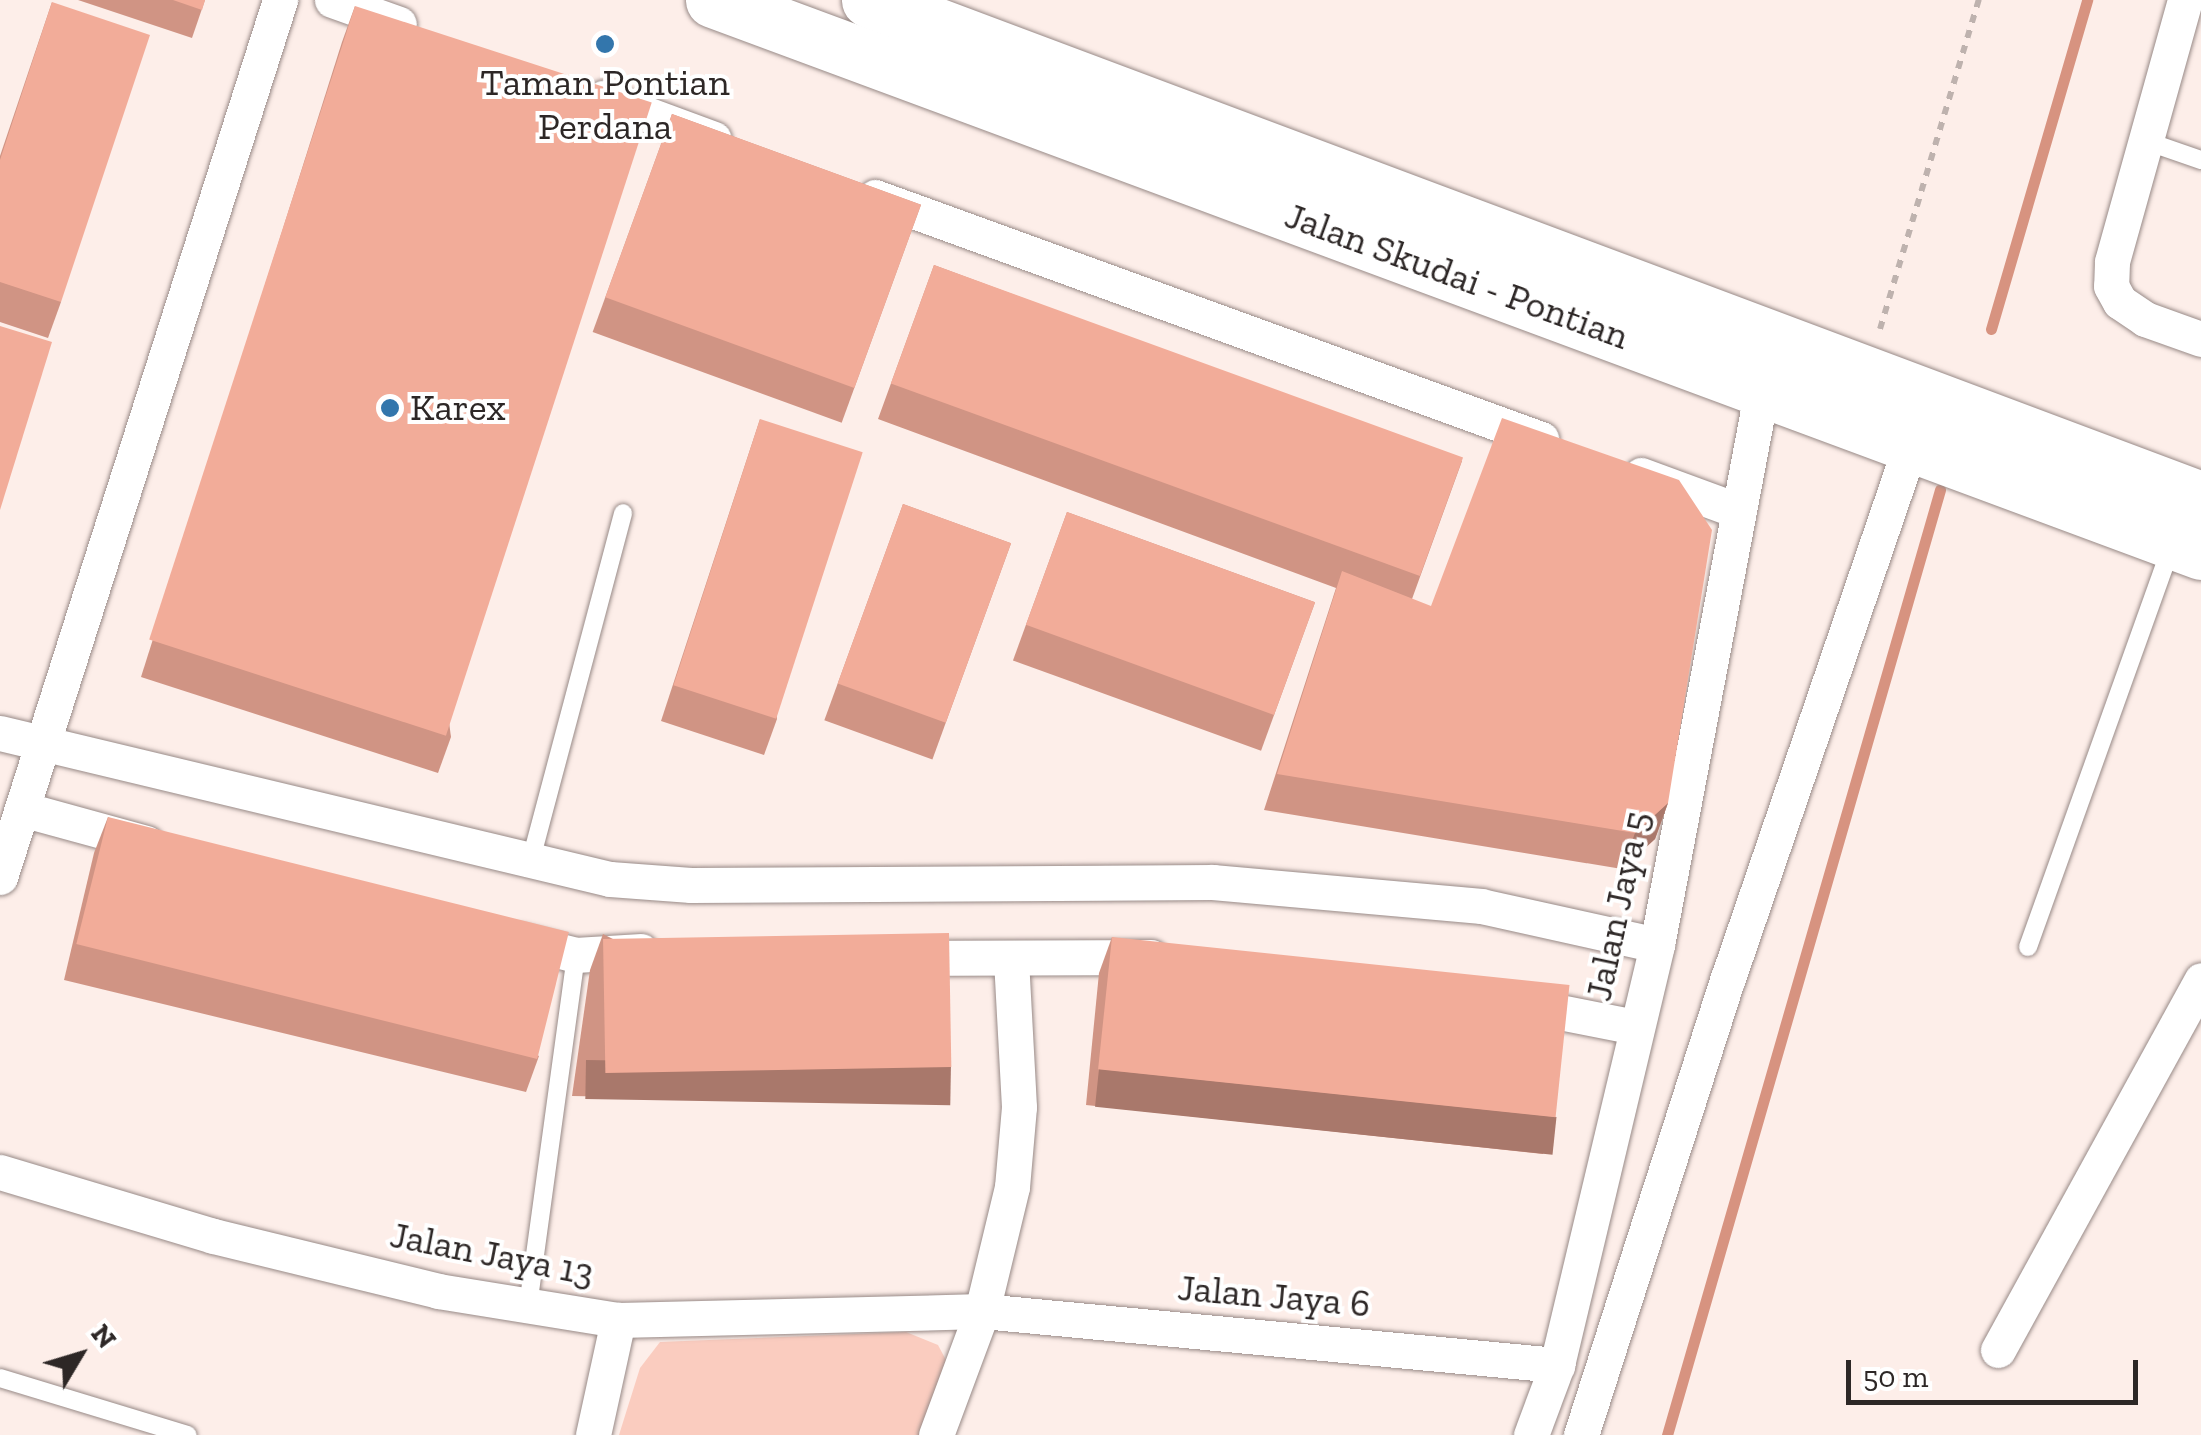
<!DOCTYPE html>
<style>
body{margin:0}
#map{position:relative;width:2201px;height:1435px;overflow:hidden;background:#fdeee9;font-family:"Zilla Slab",serif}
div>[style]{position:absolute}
.green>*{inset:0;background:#faccbf}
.stream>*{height:11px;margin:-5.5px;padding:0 5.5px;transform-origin:5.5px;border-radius:5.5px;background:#d79380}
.path>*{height:6px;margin-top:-3px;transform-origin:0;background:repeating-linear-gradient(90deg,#beb2ae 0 8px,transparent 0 16px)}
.roads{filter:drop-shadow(0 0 2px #988a87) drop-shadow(0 0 2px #988a87)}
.lane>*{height:18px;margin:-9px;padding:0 9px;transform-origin:9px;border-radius:9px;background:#fff}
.street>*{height:35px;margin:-17.5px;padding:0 17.5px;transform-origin:17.5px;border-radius:17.5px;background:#fff}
.highway>*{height:55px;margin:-27.5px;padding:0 27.5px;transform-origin:27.5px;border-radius:27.5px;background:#fff}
.wall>*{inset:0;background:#d09484;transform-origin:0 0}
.shaded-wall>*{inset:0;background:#a9786b;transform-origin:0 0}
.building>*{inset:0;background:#f2ac99;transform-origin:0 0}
.dots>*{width:28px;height:28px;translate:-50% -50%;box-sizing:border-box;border:5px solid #fff;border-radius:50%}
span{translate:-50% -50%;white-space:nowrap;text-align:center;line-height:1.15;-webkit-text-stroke:8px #fff;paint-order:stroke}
.poi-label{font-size:38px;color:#2d2726}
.left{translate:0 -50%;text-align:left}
.street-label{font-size:38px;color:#2d2726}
.north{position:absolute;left:30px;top:1305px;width:100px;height:100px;-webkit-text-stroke:8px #fff;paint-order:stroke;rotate:52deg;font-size:28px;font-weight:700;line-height:40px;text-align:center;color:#2d2726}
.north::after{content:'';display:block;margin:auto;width:35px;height:45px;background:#2d2726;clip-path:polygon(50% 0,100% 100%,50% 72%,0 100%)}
.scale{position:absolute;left:1846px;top:1360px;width:292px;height:45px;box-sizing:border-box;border:5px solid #2d2726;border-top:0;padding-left:12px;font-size:30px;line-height:35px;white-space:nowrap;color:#2d2726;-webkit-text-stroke:8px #fff;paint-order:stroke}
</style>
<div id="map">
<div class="green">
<i style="clip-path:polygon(906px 1332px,938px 1345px,947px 1362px,921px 1435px,619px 1435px,640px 1368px,660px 1342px)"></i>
</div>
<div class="stream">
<i style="left:1991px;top:329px;width:343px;rotate:-73.7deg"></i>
<i style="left:1667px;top:1435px;width:984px;rotate:-73.89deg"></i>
</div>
<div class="path">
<i style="left:1880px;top:329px;width:344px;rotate:-73.3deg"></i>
</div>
<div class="roads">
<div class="lane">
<i style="left:2146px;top:141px;width:58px;rotate:19.1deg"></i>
<i style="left:530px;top:863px;width:362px;rotate:-75.1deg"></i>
<i style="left:2028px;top:947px;width:425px;rotate:-70.3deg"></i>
<i style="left:528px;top:1306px;width:354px;rotate:-82.2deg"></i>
<i style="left:0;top:1378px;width:196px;rotate:16.9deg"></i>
</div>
<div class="street">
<i style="left:332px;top:0;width:71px;rotate:19.7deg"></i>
<i style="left:2185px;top:0;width:272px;rotate:105.6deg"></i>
<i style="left:2112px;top:262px;width:24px;rotate:92deg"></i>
<i style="left:2111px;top:286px;width:18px;rotate:61deg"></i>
<i style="left:2120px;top:302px;width:30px;rotate:34deg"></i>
<i style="left:2145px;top:319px;width:59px;rotate:19.7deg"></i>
<i style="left:603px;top:98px;width:118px;rotate:20.3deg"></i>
<i style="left:875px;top:197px;width:709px;rotate:19.97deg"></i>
<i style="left:1641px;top:475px;width:104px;rotate:20.2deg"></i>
<i style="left:0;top:733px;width:627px;rotate:13.46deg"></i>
<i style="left:610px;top:879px;width:81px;rotate:4.2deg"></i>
<i style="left:691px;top:885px;width:522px;rotate:-0.33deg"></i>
<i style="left:1213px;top:882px;width:269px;rotate:5.1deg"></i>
<i style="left:1481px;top:906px;width:180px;rotate:12.5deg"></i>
<i style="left:22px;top:809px;width:129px;rotate:15.3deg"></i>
<i style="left:0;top:877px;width:921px;rotate:-72.29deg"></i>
<i style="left:520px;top:941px;width:58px;rotate:14deg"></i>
<i style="left:576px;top:955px;width:65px;rotate:-3.5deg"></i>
<i style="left:903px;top:958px;width:248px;rotate:-0.2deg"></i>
<i style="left:1519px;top:1004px;width:118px;rotate:11.2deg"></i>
<i style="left:0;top:1172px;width:222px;rotate:16.7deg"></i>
<i style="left:213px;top:1236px;width:232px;rotate:13.7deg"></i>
<i style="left:438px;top:1291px;width:182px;rotate:9.2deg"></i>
<i style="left:618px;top:1320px;width:364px;rotate:-1.4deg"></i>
<i style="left:982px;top:1311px;width:578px;rotate:5.37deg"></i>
<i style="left:1998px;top:1350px;width:422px;rotate:-61.2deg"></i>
<i style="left:593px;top:1435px;width:118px;rotate:-77.7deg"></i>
<i style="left:936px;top:1435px;width:132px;rotate:-69.6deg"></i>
<i style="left:982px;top:1311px;width:128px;rotate:-76.4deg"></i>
<i style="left:1012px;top:1187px;width:80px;rotate:-85deg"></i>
<i style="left:1019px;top:1107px;width:146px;rotate:-93.1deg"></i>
<i style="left:1531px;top:1435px;width:75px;rotate:-69.6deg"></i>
<i style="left:1557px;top:1365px;width:432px;rotate:-76.6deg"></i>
<i style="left:1657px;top:945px;width:566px;rotate:-79.31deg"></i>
<i style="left:1581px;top:1435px;width:480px;rotate:-72.2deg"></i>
<i style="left:1728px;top:978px;width:564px;rotate:-71.08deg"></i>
</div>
<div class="highway">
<i style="left:713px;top:0;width:1587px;rotate:20.35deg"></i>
<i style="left:869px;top:0;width:1422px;rotate:20.54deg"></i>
</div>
</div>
<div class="wall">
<i style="clip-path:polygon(78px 0,205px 0,192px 38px)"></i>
<i style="clip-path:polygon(52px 2px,61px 302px,48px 338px,0 322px,0 156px)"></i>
<i style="clip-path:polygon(355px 6px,451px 737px,438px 773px,141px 677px,342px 42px)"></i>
<i style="left:672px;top:114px;width:265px;height:232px;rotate:20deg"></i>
<i style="clip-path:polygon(934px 265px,1462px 461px,1412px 599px,1668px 803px,1655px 839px,1622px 869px,1264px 810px,1336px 588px,878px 419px)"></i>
<i style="clip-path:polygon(760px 419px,777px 719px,764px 755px,661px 721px)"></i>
<i style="left:903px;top:504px;width:115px;height:230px;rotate:20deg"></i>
<i style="left:1067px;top:512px;width:264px;height:158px;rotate:20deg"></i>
<i style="clip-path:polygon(108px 817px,539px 1056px,526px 1092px,64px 980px,94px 853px)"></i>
<i style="clip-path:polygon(603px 934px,938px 1103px,572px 1096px,590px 970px)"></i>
<i style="clip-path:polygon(1112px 937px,1556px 1118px,1543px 1154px,1086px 1105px,1099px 973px)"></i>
</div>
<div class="shaded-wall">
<i style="clip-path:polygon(1668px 803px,1655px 839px,1622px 869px,1635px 833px)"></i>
<i style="left:586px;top:1060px;width:365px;height:39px;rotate:1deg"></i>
<i style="left:1099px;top:1069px;width:460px;height:38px;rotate:6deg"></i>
</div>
<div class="building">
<i style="clip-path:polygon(173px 0,205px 0,202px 10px)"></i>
<i style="clip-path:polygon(52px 2px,150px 35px,61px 302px,0 282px,0 160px)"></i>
<i style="left:355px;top:6px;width:312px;height:666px;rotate:18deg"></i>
<i style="left:672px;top:114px;width:265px;height:195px;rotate:20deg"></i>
<i style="left:934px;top:265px;width:563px;height:126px;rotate:20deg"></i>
<i style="clip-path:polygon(0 326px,52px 342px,0 510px)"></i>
<i style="clip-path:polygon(1502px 418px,1679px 480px,1712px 530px,1668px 803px,1635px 833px,1277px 774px,1342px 571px,1431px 606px)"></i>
<i style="left:760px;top:419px;width:108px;height:280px;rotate:18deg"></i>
<i style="left:903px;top:504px;width:115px;height:191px;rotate:20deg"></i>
<i style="left:1067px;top:512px;width:264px;height:120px;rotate:20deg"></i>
<i style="left:108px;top:817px;width:475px;height:131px;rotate:14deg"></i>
<i style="left:949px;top:933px;width:134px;height:346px;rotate:89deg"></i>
<i style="left:1112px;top:937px;width:460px;height:133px;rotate:6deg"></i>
</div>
<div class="dots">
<i style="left:605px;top:44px;background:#3376ac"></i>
<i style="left:390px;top:408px;background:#3376ac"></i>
</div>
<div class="poi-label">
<span style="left:605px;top:105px">Taman Pontian<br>Perdana</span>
<span class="left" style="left:410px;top:408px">Karex</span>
</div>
<div class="street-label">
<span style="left:1457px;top:276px;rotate:20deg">Jalan Skudai - Pontian</span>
<span style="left:1618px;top:906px;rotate:-78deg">Jalan Jaya 5</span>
<span style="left:492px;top:1254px;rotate:11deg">Jalan Jaya 13</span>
<span style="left:1274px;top:1296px;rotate:5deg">Jalan Jaya 6</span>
</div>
<div class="north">N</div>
<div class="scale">50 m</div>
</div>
